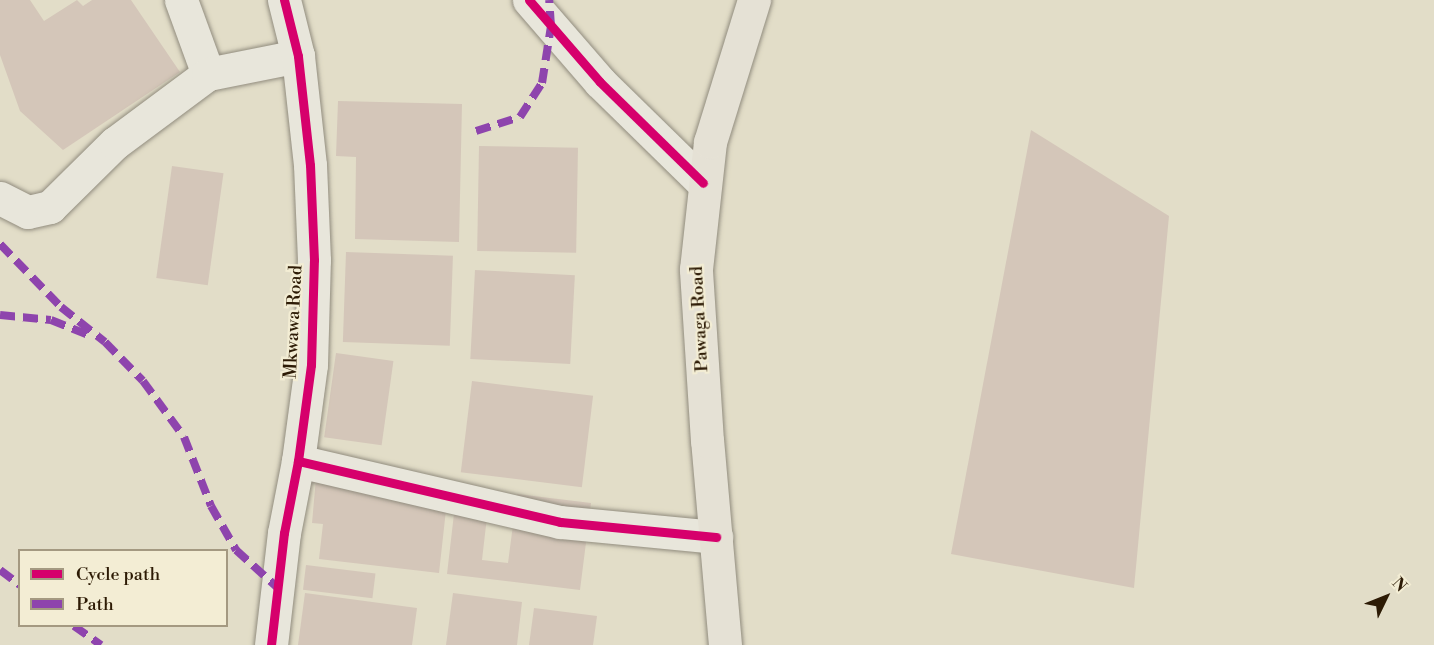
<!DOCTYPE html>
<style>
body{margin:0}
#map{position:relative;width:1434px;height:645px;overflow:hidden;background:#e2ddc8;font-family:"Libre Bodoni",serif}
div>[style]{position:absolute}
.building>*{inset:0;background:#d4c6b9;transform-origin:0 0}
.roads{filter:drop-shadow(0 0 2px #918c7e) drop-shadow(0 0 2px #918c7e)}
.minor>*{height:33px;margin:-16.5px;padding:0 16.5px;transform-origin:16.5px;border-radius:16.5px;background:#e8e6db}
.major>*{height:33px;margin:-16.5px;padding:0 16.5px;transform-origin:16.5px;border-radius:16.5px;background:#e5e1d5}
.quiet>*{height:8px;margin-top:-4px;transform-origin:0;background:repeating-linear-gradient(90deg,#8e44ad 0 15px,transparent 0 23px)}
.cycleway>*{height:9px;margin:-4.5px;padding:0 4.5px;transform-origin:4.5px;border-radius:4.5px;background:#d6006c}
span{translate:-50% -50%;white-space:nowrap;text-align:center;line-height:1.15;-webkit-text-stroke:4.5px #f3edd4;paint-order:stroke}
.street-label{font-size:18px;color:#2d1b05}
.legend{position:absolute;left:18px;top:549px;width:210px;height:78px;box-sizing:border-box;background:#f3edd4;border:2px solid #a49981;margin:0;padding:8px 10px;list-style:none;font-size:18px;color:#2d1b05}
.legend li{display:flex;align-items:center;gap:12px;height:30px}
.legend b{width:30px;border:2px solid #a49981}
.north{position:absolute;left:1356px;top:567px;width:60px;height:60px;-webkit-text-stroke:4px #f3edd4;paint-order:stroke;rotate:47deg;font-size:16px;font-weight:700;line-height:24px;text-align:center;color:#2d1b05}
.north::after{content:'';display:block;margin:auto;width:21px;height:27px;background:#2d1b05;clip-path:polygon(50% 0,100% 100%,50% 72%,0 100%)}
</style>
<div id="map">
<div class="building">
<i style="clip-path:polygon(0 0,30px 0,44px 21px,77px 0,83px 6px,92px 0,131px 0,180px 72px,63px 150px,20px 111px,0 55px)"></i>
<i style="clip-path:polygon(338px 101px,462px 104px,459px 242px,355px 239px,356px 157px,336px 156px)"></i>
<i style="clip-path:polygon(1031px 130px,1169px 216px,1134px 588px,951px 554px)"></i>
<i style="left:479px;top:146px;width:99px;height:105px;rotate:1deg"></i>
<i style="left:172px;top:166px;width:52px;height:113px;rotate:8deg"></i>
<i style="left:346px;top:252px;width:107px;height:90px;rotate:2deg"></i>
<i style="left:475px;top:270px;width:100px;height:89px;rotate:3deg"></i>
<i style="left:336px;top:353px;width:58px;height:85px;rotate:8deg"></i>
<i style="left:472px;top:381px;width:122px;height:92px;rotate:7deg"></i>
<i style="clip-path:polygon(317px 467px,449px 483px,439px 573px,319px 559px,323px 524px,312px 523px)"></i>
<i style="clip-path:polygon(457px 488px,490px 491px,482px 560px,508px 563px,517px 494px,591px 503px,580px 590px,447px 574px)"></i>
<i style="left:306px;top:565px;width:70px;height:25px;rotate:7deg"></i>
<i style="clip-path:polygon(305px 593px,417px 608px,412px 645px,298px 645px)"></i>
<i style="clip-path:polygon(453px 593px,522px 602px,517px 645px,446px 645px)"></i>
<i style="clip-path:polygon(534px 608px,597px 616px,593px 645px,529px 645px)"></i>
</div>
<div class="roads">
<div class="minor">
<i style="left:181px;top:0;width:79px;rotate:70deg"></i>
<i style="left:529px;top:0;width:108px;rotate:49.1deg"></i>
<i style="left:600px;top:82px;width:144px;rotate:44.4deg"></i>
<i style="left:0;top:198px;width:31px;rotate:27deg"></i>
<i style="left:28px;top:212px;width:23px;rotate:-13deg"></i>
<i style="left:50px;top:207px;width:91px;rotate:-44.6deg"></i>
<i style="left:115px;top:143px;width:116px;rotate:-36.6deg"></i>
<i style="left:208px;top:74px;width:92px;rotate:-11.3deg"></i>
<i style="left:298px;top:461px;width:269px;rotate:13.1deg"></i>
<i style="left:560px;top:522px;width:157px;rotate:5.5deg"></i>
<i style="left:271px;top:645px;width:113px;rotate:-83.4deg"></i>
<i style="left:284px;top:533px;width:73px;rotate:-79deg"></i>
<i style="left:298px;top:461px;width:97px;rotate:-82.3deg"></i>
<i style="left:311px;top:365px;width:105px;rotate:-88.4deg"></i>
<i style="left:314px;top:260px;width:95px;rotate:-92.4deg"></i>
<i style="left:310px;top:165px;width:110px;rotate:-96.3deg"></i>
<i style="left:298px;top:56px;width:58px;rotate:-104deg"></i>
</div>
<div class="major">
<i style="left:725px;top:645px;width:205px;rotate:-95deg"></i>
<i style="left:707px;top:441px;width:172px;rotate:-93.7deg"></i>
<i style="left:696px;top:269px;width:128px;rotate:-83.7deg"></i>
<i style="left:710px;top:142px;width:149px;rotate:-72.8deg"></i>
</div>
</div>
<div class="quiet">
<i style="left:476px;top:131px;width:46px;rotate:-17.7deg"></i>
<i style="left:520px;top:117px;width:40px;rotate:-57.1deg"></i>
<i style="left:542px;top:83px;width:58px;rotate:-81deg"></i>
<i style="left:551px;top:26px;width:26px;rotate:-94deg"></i>
<i style="left:0;top:244px;width:88px;rotate:45.9deg"></i>
<i style="left:61px;top:307px;width:56px;rotate:38.5deg"></i>
<i style="left:105px;top:342px;width:54px;rotate:45.7deg"></i>
<i style="left:143px;top:381px;width:69px;rotate:53.8deg"></i>
<i style="left:184px;top:437px;width:74px;rotate:68.6deg"></i>
<i style="left:211px;top:506px;width:51px;rotate:60.4deg"></i>
<i style="left:236px;top:550px;width:58px;rotate:42.2deg"></i>
<i style="left:0;top:315px;width:51px;rotate:5.6deg"></i>
<i style="left:51px;top:320px;width:43px;rotate:21.8deg"></i>
<i style="left:0;top:570px;width:25px;rotate:37deg"></i>
<i style="left:74px;top:626px;width:33px;rotate:35deg"></i>
</div>
<div class="cycleway">
<i style="left:529px;top:0;width:108px;rotate:49.1deg"></i>
<i style="left:600px;top:82px;width:144px;rotate:44.4deg"></i>
<i style="left:298px;top:461px;width:269px;rotate:13.1deg"></i>
<i style="left:560px;top:522px;width:157px;rotate:5.5deg"></i>
<i style="left:271px;top:645px;width:113px;rotate:-83.4deg"></i>
<i style="left:284px;top:533px;width:73px;rotate:-79deg"></i>
<i style="left:298px;top:461px;width:97px;rotate:-82.3deg"></i>
<i style="left:311px;top:365px;width:105px;rotate:-88.4deg"></i>
<i style="left:314px;top:260px;width:95px;rotate:-92.4deg"></i>
<i style="left:310px;top:165px;width:110px;rotate:-96.3deg"></i>
<i style="left:298px;top:56px;width:58px;rotate:-104deg"></i>
</div>
<div class="street-label">
<span style="left:700px;top:319px;rotate:-93deg">Pawaga Road</span>
<span style="left:294px;top:322px;rotate:-87deg">Mkwawa Road</span>
</div>
<ul class="legend">
<li><b style="height:8px;background:#d6006c"></b>Cycle path</li>
<li><b style="height:8px;background:#8e44ad"></b>Path</li>
</ul>
<div class="north">N</div>
</div>
